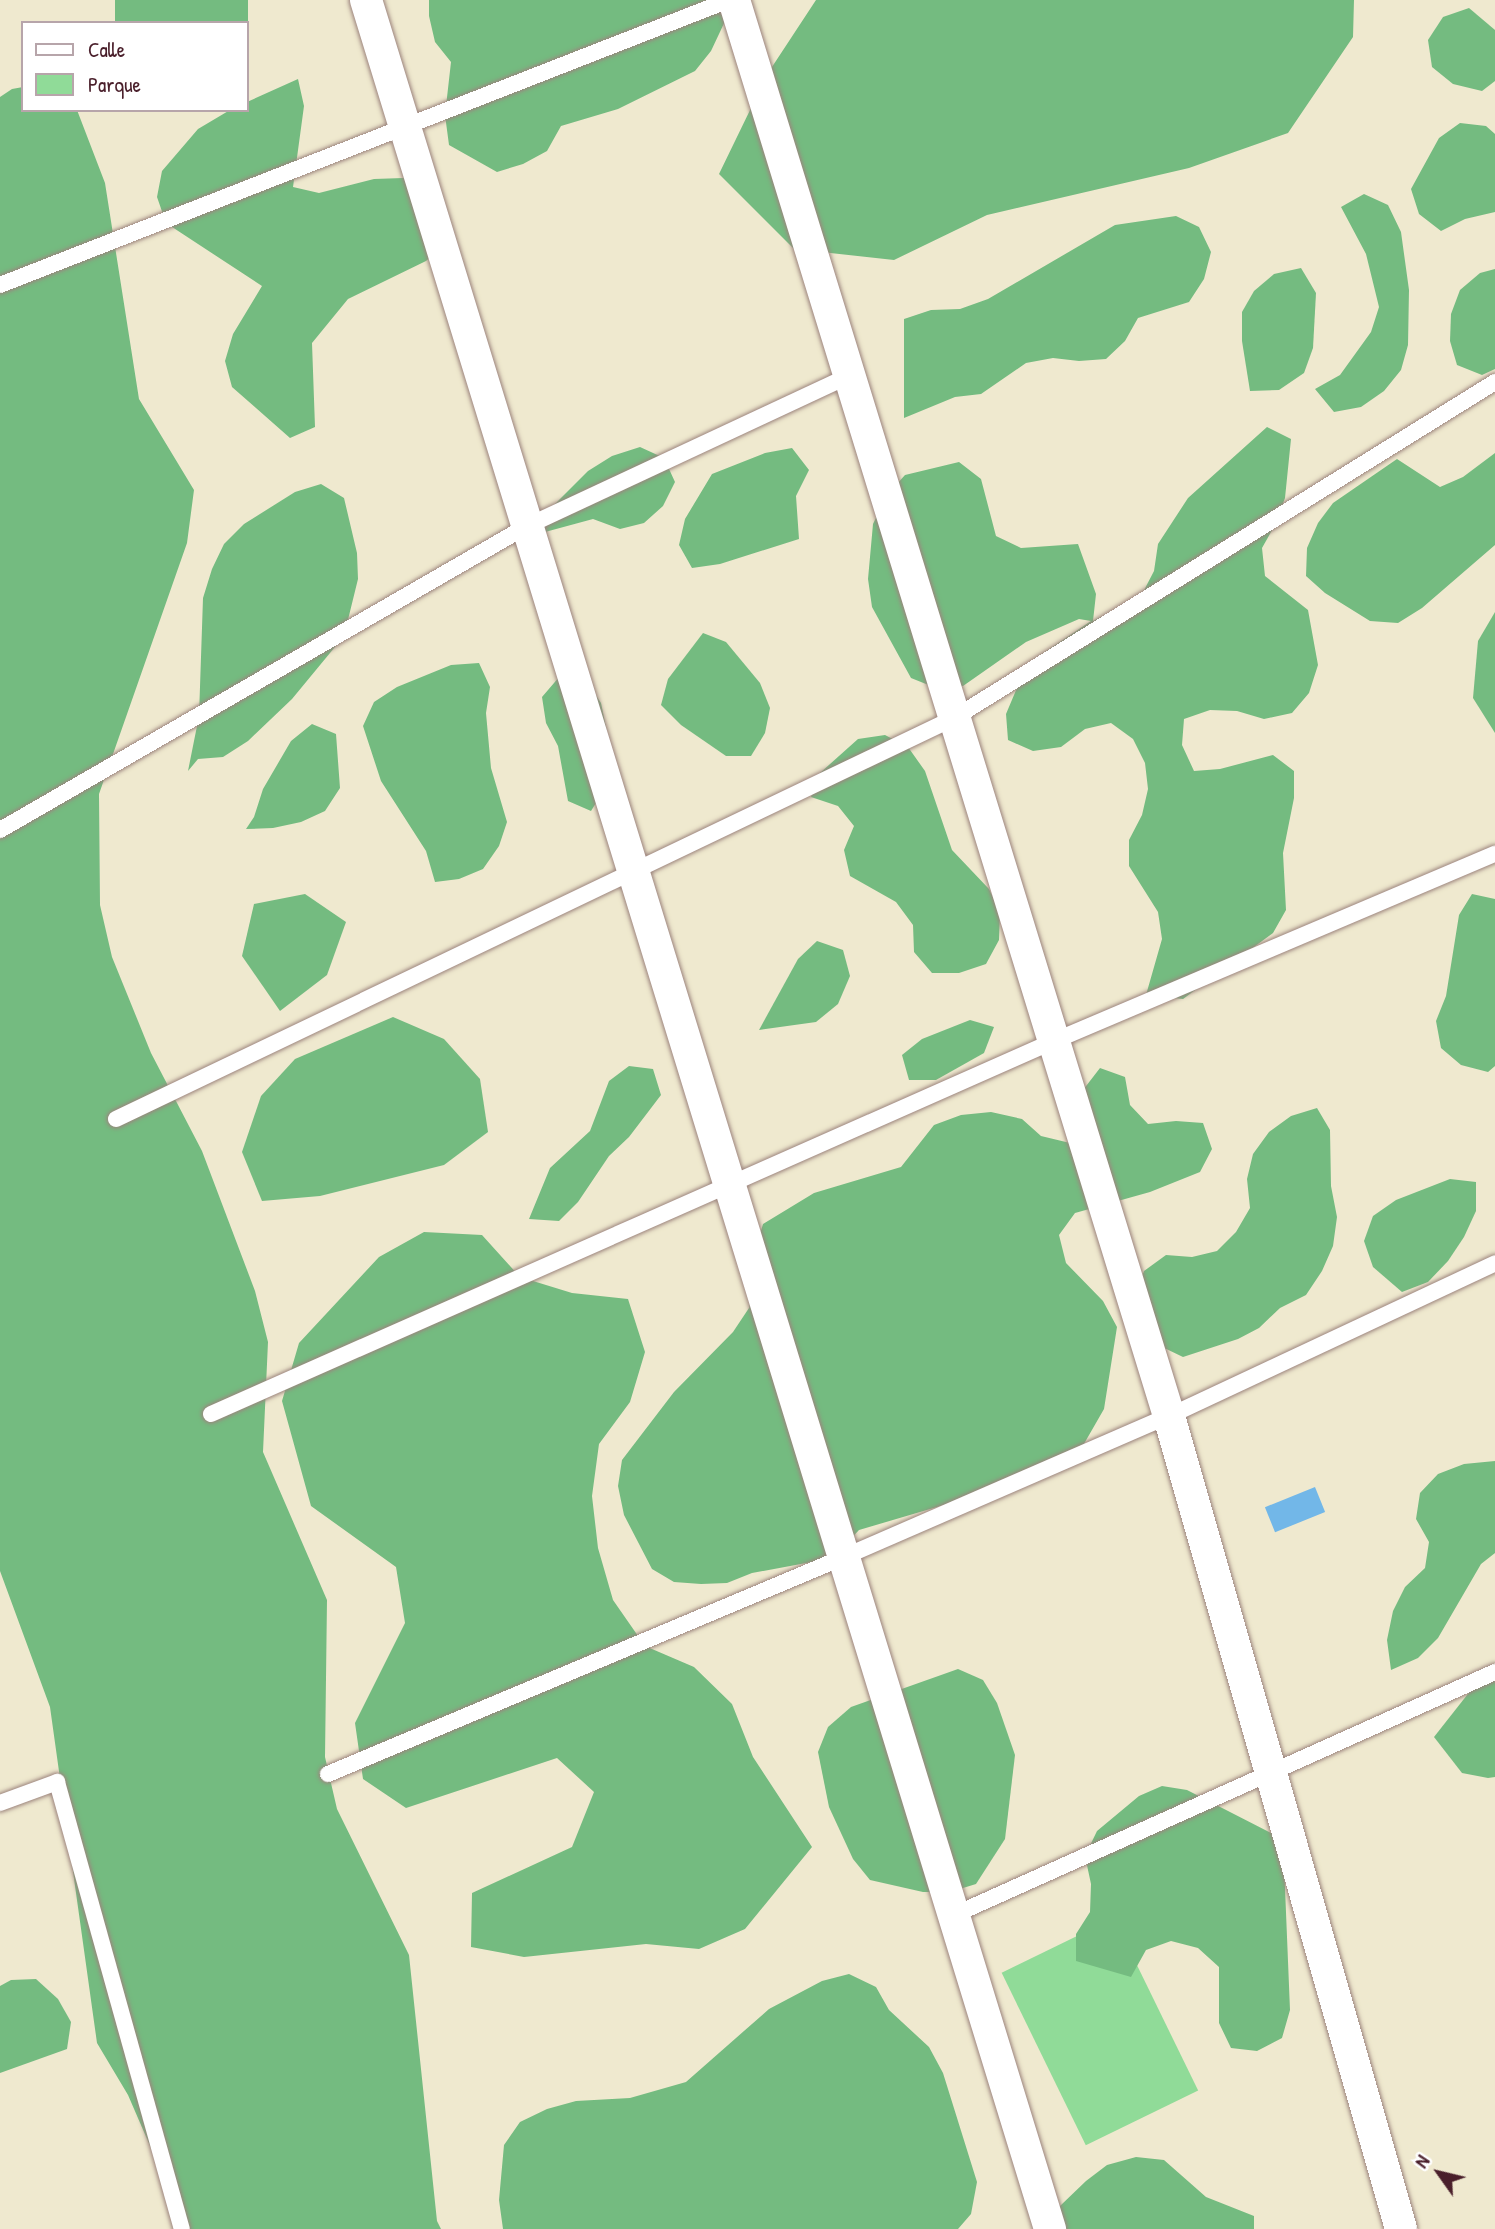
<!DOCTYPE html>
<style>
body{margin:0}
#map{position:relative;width:1495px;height:2229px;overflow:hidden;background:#efe9cf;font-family:"Patrick Hand",sans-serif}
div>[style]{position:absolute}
.green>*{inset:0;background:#90db98;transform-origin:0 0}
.forest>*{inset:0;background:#74bb80;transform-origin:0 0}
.water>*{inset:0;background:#72b7e8;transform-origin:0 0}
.roads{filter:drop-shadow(0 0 2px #9c847d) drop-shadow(0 0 2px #9c847d)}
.service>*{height:16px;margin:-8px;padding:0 8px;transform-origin:8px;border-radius:8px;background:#fff}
.minor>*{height:32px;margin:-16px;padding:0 16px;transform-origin:16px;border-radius:16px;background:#fff}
span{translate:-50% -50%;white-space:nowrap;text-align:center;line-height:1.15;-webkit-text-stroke:5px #fff;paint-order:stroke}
.legend{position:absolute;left:21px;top:21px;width:228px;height:91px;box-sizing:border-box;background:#fff;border:2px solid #b7a5aa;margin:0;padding:9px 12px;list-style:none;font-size:21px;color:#4a1f2b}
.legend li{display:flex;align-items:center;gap:14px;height:35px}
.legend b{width:35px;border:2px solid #b7a5aa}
.north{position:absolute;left:1404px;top:2138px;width:70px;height:70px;-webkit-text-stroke:5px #fff;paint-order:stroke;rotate:304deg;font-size:19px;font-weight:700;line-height:28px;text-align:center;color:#4a1f2b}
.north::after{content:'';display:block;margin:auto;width:24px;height:32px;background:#4a1f2b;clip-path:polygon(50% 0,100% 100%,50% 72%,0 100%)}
</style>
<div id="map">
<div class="green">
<i style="left:1114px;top:1918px;width:192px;height:125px;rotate:64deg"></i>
</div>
<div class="forest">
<i style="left:115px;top:0;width:133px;height:24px"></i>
<i style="clip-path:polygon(429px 0,735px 0,711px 51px,695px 71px,618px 109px,561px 126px,547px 151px,523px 164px,497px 172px,449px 145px,445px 115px,451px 62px,435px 42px,429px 16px)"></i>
<i style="clip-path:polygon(816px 0,1354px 0,1353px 37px,1288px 133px,1189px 168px,987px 215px,894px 260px,794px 249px,719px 174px,768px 73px)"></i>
<i style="clip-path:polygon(1469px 8px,1495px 30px,1495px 81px,1482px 91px,1453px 84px,1432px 67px,1428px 40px,1443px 17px)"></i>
<i style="clip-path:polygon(298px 79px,304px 106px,293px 187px,319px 193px,374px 179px,403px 178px,428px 186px,450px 240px,426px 261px,348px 299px,312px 343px,315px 427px,290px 438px,232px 387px,225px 361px,233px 334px,262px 286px,166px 223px,157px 197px,162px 171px,198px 129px,230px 110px,247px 110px,247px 102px)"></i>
<i style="clip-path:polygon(23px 87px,23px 110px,77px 110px,105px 183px,139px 399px,194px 490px,187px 543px,99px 794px,100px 905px,112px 957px,151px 1053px,202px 1151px,255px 1291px,268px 1342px,263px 1452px,327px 1600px,325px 1757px,337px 1809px,409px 1955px,437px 2221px,441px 2229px,186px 2229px,128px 2095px,97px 2043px,50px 1707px,0 1571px,0 97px,12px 89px)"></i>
<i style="clip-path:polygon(1460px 123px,1486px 126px,1495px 134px,1495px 212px,1465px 219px,1441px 231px,1419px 214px,1411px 189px,1439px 138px)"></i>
<i style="clip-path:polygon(1364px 194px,1388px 205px,1401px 232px,1409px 290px,1408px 345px,1401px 370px,1384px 391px,1361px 407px,1334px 412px,1315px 389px,1340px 375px,1371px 332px,1379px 307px,1366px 254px,1341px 207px)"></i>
<i style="clip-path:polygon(1176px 216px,1199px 227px,1211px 252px,1204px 279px,1189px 302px,1138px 318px,1125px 341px,1106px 359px,1079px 361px,1053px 358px,1026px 363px,981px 394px,955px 397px,904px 418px,904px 319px,931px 310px,960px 309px,988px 299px,1115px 225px)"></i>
<i style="clip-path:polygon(1301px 268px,1316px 293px,1313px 348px,1304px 373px,1279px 390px,1250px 391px,1242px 341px,1242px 312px,1254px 291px,1274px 274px)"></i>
<i style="clip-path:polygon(1495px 269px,1495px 369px,1482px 375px,1457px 365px,1450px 341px,1451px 314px,1460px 290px,1480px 273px)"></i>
<i style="clip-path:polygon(1267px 427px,1291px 439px,1285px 498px,1275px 525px,1262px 548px,1265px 576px,1308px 610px,1318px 665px,1309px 693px,1292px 713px,1264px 719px,1237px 711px,1210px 710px,1184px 719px,1182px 745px,1194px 771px,1220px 769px,1273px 755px,1294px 771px,1294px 798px,1283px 853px,1286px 910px,1273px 933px,1183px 999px,1146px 995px,1162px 939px,1158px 912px,1129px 866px,1129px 840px,1142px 815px,1148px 789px,1145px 763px,1133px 739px,1111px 723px,1085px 729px,1061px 747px,1033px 751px,1008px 740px,1006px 714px,1027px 664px,1091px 621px,1079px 619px,1026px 642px,963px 686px,936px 688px,911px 678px,872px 607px,868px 579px,873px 524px,887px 495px,905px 475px,959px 462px,981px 479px,996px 536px,1021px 548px,1078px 544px,1096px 594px,1093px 621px,1140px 598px,1154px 571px,1158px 544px,1188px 498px)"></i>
<i style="clip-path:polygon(640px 447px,664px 458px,675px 482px,663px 506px,644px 523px,620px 529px,593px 519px,534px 535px,548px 511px,588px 471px,612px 456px)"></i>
<i style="clip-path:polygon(792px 448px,809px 470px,796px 496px,799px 539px,720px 564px,692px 568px,679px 545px,685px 519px,712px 474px,765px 453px)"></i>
<i style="clip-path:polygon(1495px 453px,1495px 545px,1422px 608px,1398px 623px,1370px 621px,1325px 593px,1306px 576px,1307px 548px,1318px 523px,1333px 503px,1397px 459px,1440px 487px,1463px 477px)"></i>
<i style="clip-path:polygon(321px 484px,344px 498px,357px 553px,358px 579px,344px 636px,292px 699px,248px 741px,223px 757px,198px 759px,188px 771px,199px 716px,203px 598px,212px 569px,224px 544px,244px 524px,295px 492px)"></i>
<i style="clip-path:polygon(1495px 612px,1495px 733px,1473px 698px,1478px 641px)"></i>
<i style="clip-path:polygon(703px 633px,726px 642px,760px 683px,770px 708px,765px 733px,751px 756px,726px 756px,681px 725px,661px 705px,668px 679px)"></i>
<i style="clip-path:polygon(479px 663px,490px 687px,486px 713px,491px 768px,507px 822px,499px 846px,483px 869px,459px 879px,435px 882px,426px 851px,381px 781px,363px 726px,374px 702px,397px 687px,451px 665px)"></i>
<i style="clip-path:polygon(560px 676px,586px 680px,601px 703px,607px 732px,606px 787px,591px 811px,568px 801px,558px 746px,546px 723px,542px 697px)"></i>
<i style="clip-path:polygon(312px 724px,336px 734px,340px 788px,325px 811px,301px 822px,273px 828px,246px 829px,254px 817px,263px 789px,291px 741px)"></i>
<i style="clip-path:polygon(885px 735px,908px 747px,925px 771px,952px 850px,989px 889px,1000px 912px,999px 940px,986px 964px,959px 973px,932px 973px,914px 952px,913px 925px,896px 902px,850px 876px,844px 850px,854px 826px,838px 806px,811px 797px,820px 773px,858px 739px)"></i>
<i style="clip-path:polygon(305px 894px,346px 922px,327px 975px,280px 1011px,242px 956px,254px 904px)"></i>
<i style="clip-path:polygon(1472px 894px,1495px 899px,1495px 1066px,1488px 1072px,1461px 1065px,1441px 1048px,1436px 1021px,1446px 996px,1459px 915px)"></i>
<i style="clip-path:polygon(817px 941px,843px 950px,850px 976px,838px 1004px,816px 1022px,759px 1030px,798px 959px)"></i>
<i style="clip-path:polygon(393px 1017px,444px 1039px,480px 1079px,488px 1132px,444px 1165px,320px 1196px,262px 1201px,242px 1152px,261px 1096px,295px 1059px)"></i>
<i style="clip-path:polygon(970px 1020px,994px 1027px,984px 1053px,936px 1080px,909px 1080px,902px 1055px,922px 1039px)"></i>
<i style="clip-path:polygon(629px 1066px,653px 1069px,661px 1095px,629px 1137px,609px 1156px,578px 1202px,559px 1221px,529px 1219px,550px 1168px,590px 1131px,609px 1081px)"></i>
<i style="clip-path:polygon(1100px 1068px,1125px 1077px,1130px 1105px,1148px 1124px,1176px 1121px,1203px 1123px,1212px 1149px,1200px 1172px,1150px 1192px,1075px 1213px,1059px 1235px,1066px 1263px,1103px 1301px,1117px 1327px,1104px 1409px,1077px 1456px,998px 1489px,859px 1530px,833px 1558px,752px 1573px,727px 1583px,701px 1584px,674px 1582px,652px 1569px,624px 1515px,618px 1486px,622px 1460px,674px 1392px,733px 1332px,749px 1308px,756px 1281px,755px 1250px,763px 1224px,814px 1193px,901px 1167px,934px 1125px,961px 1115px,991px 1112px,1022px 1119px,1041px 1136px,1070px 1143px,1083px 1090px)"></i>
<i style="clip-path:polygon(1317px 1108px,1330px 1130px,1331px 1186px,1337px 1217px,1333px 1246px,1322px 1271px,1306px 1295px,1280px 1308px,1259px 1328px,1238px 1339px,1183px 1357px,1158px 1345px,1134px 1297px,1144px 1271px,1166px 1255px,1192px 1257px,1217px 1251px,1236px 1232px,1250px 1208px,1247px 1179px,1253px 1154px,1269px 1132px,1291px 1116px)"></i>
<i style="clip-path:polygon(1450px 1179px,1476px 1182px,1476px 1211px,1464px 1237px,1448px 1261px,1428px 1282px,1402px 1292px,1373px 1267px,1364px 1241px,1373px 1216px,1396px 1200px)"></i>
<i style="clip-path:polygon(424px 1232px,482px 1235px,520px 1277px,572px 1293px,628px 1299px,645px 1352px,630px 1402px,599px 1444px,592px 1496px,598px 1548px,613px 1600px,645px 1646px,694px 1667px,732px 1704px,753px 1757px,812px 1847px,745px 1929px,699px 1949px,646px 1944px,524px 1957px,471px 1947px,472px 1893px,572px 1847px,594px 1792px,557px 1758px,406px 1808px,363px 1779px,355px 1723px,405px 1623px,396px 1567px,311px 1506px,282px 1401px,299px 1343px,379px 1257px)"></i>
<i style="clip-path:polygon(1495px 1461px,1495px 1553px,1481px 1564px,1438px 1638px,1418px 1658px,1391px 1670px,1387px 1640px,1393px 1611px,1405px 1587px,1425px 1568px,1429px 1542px,1416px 1519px,1420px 1493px,1438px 1474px,1464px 1464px)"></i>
<i style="clip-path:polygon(1495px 1665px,1495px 1777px,1488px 1778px,1462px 1773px,1434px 1737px,1482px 1676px)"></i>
<i style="clip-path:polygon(958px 1669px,983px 1680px,997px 1703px,1015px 1755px,1005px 1839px,976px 1884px,950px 1892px,923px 1892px,870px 1880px,853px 1859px,829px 1807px,818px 1752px,828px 1727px,851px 1707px)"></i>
<i style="clip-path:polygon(1162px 1786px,1187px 1790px,1283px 1839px,1290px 2010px,1282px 2038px,1257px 2051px,1231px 2048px,1219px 2023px,1219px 1967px,1198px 1948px,1171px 1941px,1146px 1950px,1131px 1977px,1076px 1961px,1076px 1934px,1090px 1912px,1091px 1884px,1085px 1856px,1097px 1831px,1139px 1796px)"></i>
<i style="clip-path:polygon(849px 1974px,876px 1987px,889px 2010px,929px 2047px,943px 2073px,977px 2182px,971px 2214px,958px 2229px,503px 2229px,499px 2200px,504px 2145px,520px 2122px,547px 2109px,576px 2101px,630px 2098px,686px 2082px,769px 2009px,822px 1981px)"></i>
<i style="clip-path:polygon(36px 1979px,58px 1999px,71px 2022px,67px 2049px,0 2073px,0 1986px,11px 1980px)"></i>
<i style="clip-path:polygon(1136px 2157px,1164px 2160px,1206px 2197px,1254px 2216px,1254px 2229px,1036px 2229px,1086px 2181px,1107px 2165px)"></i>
</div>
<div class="water">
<i style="left:1315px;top:1487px;width:27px;height:54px;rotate:68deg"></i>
</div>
<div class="roads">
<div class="service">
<i style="left:0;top:285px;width:783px;rotate:-21.35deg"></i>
<i style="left:0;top:830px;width:608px;rotate:-29.98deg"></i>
<i style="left:527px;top:526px;width:355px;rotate:-25deg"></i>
<i style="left:116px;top:1119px;width:929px;rotate:-25.57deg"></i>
<i style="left:954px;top:718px;width:637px;rotate:-31.84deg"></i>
<i style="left:211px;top:1414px;width:922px;rotate:-23.87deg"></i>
<i style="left:1054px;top:1041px;width:479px;rotate:-23deg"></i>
<i style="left:328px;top:1774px;width:560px;rotate:-22.81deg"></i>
<i style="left:844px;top:1557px;width:354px;rotate:-23.5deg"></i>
<i style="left:1169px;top:1416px;width:360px;rotate:-25.1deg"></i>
<i style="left:0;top:1803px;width:61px;rotate:-20.2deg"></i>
<i style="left:57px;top:1782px;width:464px;rotate:74.4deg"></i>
<i style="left:954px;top:1915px;width:593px;rotate:-24.19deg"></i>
</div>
<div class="minor">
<i style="left:366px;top:0;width:2332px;rotate:72.94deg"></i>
<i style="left:734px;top:0;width:1481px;rotate:72.92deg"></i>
<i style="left:1169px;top:1416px;width:845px;rotate:74.07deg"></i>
</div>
</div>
<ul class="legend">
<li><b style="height:9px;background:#fff"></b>Calle</li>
<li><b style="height:19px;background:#90db98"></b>Parque</li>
</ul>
<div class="north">N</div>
</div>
